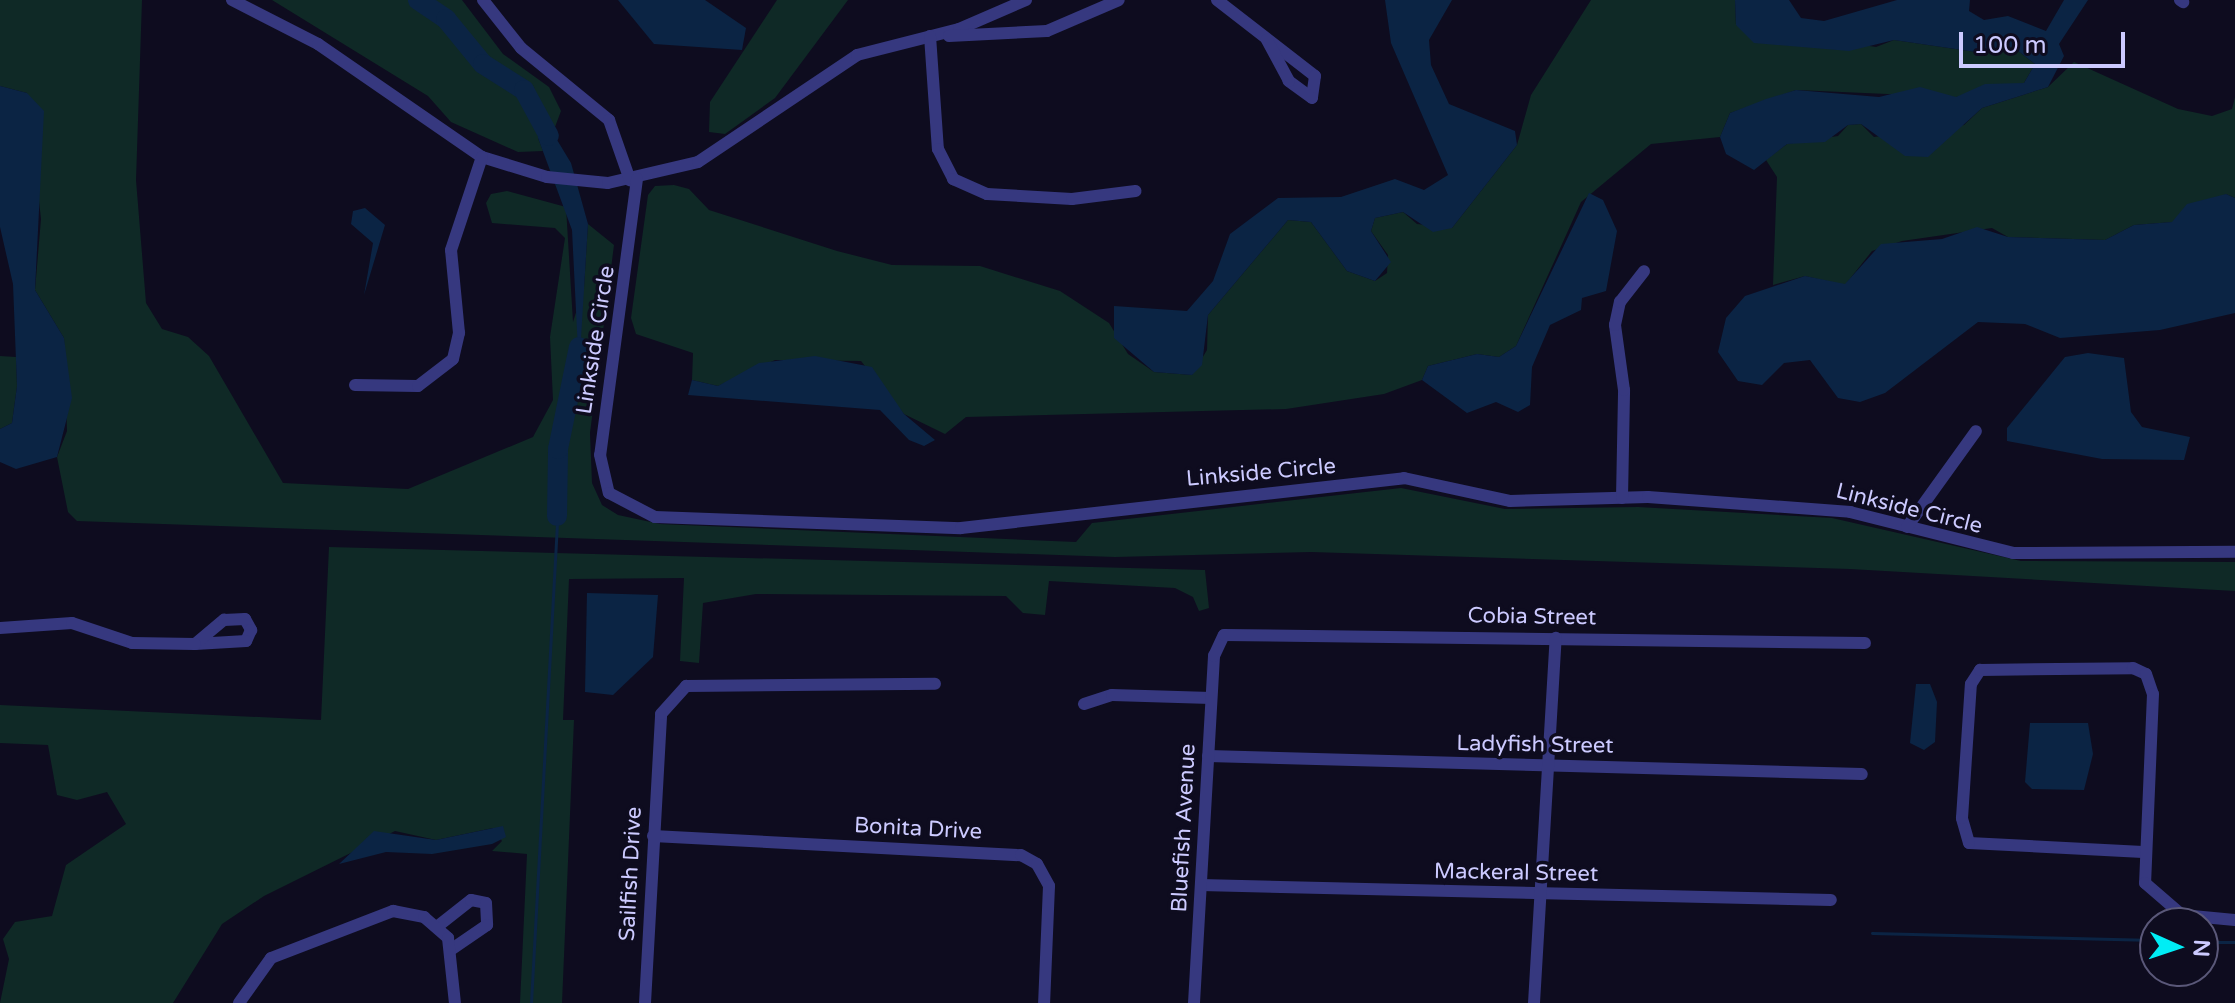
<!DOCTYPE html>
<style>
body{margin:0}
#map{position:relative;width:2235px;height:1003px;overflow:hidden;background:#0e0c1f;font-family:"Varela Round",sans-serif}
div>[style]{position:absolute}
.green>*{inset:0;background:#0f2926}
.water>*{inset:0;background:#0b2444}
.stream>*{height:3px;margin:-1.5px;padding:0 1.5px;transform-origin:1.5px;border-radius:1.5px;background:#0b2444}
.river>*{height:20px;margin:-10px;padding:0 10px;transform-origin:10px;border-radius:10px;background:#0b2444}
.street>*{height:12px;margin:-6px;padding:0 6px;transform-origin:6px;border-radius:6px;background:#36387f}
span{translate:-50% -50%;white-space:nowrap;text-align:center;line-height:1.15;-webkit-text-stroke:7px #0e0c1f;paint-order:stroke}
.street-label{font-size:22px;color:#cccaff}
.north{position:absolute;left:2139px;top:907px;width:80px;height:80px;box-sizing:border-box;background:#0e0c1f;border:2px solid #5a5879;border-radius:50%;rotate:93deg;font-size:22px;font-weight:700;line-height:32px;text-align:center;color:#cccaff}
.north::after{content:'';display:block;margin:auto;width:28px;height:36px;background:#00edf5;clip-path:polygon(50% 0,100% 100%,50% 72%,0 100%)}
.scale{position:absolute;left:1959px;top:32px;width:166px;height:36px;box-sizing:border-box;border:4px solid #cccaff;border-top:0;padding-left:10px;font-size:24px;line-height:28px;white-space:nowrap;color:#cccaff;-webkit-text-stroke:6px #0e0c1f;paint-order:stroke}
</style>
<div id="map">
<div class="green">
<i style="clip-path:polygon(0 0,142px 0,136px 180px,146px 303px,162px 329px,188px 337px,209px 356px,283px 483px,408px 489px,533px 437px,553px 400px,550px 337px,565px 238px,555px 228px,492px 223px,486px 203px,491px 194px,507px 191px,566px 207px,573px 322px,584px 287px,588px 224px,614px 245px,590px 433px,592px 483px,602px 505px,618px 515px,660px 524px,1076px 542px,1092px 523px,1401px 488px,1505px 509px,1638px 507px,1832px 518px,2021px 561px,2235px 562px,2235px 591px,1850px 569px,1311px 552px,1115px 557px,77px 521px,68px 512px,57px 457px,67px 431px,64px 338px,35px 290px,41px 219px,27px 93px,0 86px)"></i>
<i style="clip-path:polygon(272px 0,462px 0,503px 54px,549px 87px,561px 111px,555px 127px,547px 117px,538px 138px,543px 151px,518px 152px,451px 122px,428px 96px)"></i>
<i style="clip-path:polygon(777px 0,848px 0,775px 98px,725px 134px,709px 132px,710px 102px)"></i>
<i style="clip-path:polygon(1591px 0,1735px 0,1736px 25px,1876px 47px,1894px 40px,1976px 52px,2013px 47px,2035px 64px,2024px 83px,1956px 97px,1796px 90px,1730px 113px,1720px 137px,1651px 144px,1581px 202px,1516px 346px,1499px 357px,1477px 354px,1428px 366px,1422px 380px,1384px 394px,1286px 409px,966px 417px,945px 434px,904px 414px,861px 361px,775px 360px,718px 386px,692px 380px,693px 353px,636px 334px,631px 318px,648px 195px,655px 186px,674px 185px,689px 189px,709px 210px,837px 251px,892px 265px,980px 266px,1060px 291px,1109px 323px,1128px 354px,1154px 372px,1192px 375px,1207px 350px,1208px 315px,1288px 220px,1311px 222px,1347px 271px,1375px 281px,1387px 273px,1388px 255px,1371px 231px,1375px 218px,1403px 212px,1417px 224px,1452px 228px,1517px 145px,1531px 95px)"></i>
<i style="clip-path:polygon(2074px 62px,2178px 109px,2212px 116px,2232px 109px,2235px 97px,2235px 198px,2226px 194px,2173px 222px,2134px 225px,2105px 240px,2008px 237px,1992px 228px,1902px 241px,1872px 251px,1845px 285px,1805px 276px,1773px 285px,1777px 177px,1766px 160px,1787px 144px,1838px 136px,1848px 125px,1861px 124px,1874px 137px,1964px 125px,1982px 108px,2048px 87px)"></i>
<i style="clip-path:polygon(0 356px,16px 357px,17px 386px,12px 423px,0 429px)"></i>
<i style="clip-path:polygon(329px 547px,1205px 570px,1209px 608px,1199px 611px,1193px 597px,1175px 588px,1049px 581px,1045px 615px,1023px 613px,1006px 596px,756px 594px,703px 603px,699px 663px,680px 661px,684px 578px,569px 579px,563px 720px,574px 720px,562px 1003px,520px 1003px,527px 854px,492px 851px,502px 841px,493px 828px,436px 840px,395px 831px,264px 896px,222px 924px,173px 1003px,0 1003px,9px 959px,3px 939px,15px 922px,52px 916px,66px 865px,126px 824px,107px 792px,77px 800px,57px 795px,48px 745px,0 743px,0 705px,321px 720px)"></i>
</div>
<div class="water">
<i style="clip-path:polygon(618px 0,705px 0,746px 28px,742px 50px,654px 44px)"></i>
<i style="clip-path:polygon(1385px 0,1452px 0,1429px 40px,1431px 65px,1449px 104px,1515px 131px,1517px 145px,1452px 228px,1433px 232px,1403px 212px,1375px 218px,1371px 231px,1391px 262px,1375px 281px,1347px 271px,1311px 222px,1288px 220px,1208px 315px,1202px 365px,1192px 375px,1154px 372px,1114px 338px,1114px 306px,1187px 311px,1213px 281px,1230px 234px,1278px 198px,1341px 197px,1395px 179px,1424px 190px,1448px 175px,1391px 43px)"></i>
<i style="clip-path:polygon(1735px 0,1789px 0,1801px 18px,1824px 21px,1897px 0,1970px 0,1969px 11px,1984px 20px,2008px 16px,2046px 31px,2064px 0,2088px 0,2059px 44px,2064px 56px,2048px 87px,1982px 108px,1928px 157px,1905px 156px,1861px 124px,1848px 125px,1825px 142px,1787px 144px,1754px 170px,1726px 154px,1720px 137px,1730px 113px,1766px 99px,1796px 90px,1879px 97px,1920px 87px,1956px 97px,1985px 84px,2024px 83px,2035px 64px,2013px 47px,1976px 52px,1894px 40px,1849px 51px,1754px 43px,1736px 25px)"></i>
<i style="clip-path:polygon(0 86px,27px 93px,44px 111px,35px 290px,64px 338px,72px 398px,57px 457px,16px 469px,0 462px,0 429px,12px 423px,17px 386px,13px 284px,0 227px)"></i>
<i style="clip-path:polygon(539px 110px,571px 163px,588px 224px,579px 371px,572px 230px,538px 138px)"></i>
<i style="clip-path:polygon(1589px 193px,1603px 200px,1617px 231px,1606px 291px,1582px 298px,1581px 310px,1550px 325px,1532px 367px,1530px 405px,1518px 412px,1496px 402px,1467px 413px,1422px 380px,1428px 366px,1477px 354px,1499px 357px,1516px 346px)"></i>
<i style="clip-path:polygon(2226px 194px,2235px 198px,2235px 313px,2160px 330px,2060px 338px,2025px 324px,1978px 322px,1885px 393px,1860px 402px,1838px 398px,1810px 360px,1784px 363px,1762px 385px,1738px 381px,1718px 352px,1726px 318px,1745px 296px,1805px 276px,1845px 284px,1881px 244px,1942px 239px,1977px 227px,2008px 237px,2105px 240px,2134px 225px,2172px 222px,2187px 204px)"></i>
<i style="clip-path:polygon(365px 208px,385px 225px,364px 295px,373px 243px,351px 224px,353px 211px)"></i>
<i style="clip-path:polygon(2088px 353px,2124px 358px,2131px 412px,2142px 427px,2190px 437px,2184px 460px,2102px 459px,2007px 441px,2007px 428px,2065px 357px)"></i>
<i style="clip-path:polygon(815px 356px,872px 367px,904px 414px,935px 440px,924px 446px,909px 440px,880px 410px,688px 395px,692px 380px,718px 386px,759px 363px)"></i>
<i style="clip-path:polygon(587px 593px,658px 595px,653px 657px,613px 695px,585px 692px)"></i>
<i style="clip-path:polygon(1916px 684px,1930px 684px,1937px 702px,1935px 742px,1924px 750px,1910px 743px)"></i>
<i style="clip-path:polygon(2030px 723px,2088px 723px,2093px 754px,2084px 790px,2032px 789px,2025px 782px)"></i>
<i style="clip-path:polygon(503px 826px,506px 837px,492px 844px,432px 854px,386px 852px,339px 864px,374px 831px,436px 840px)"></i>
</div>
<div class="stream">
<i style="left:1872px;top:933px;width:283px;rotate:1.4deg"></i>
<i style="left:2203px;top:942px;width:32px"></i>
<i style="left:531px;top:1003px;width:488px;rotate:-86.9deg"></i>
</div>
<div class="river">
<i style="left:418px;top:0;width:34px;rotate:34deg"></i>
<i style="left:446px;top:19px;width:58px;rotate:50.6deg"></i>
<i style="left:483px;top:64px;width:49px;rotate:32.4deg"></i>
<i style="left:524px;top:90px;width:52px;rotate:61.5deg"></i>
<i style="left:557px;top:516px;width:67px;rotate:-89.1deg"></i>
<i style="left:558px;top:449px;width:104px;rotate:-78.4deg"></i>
</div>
<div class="street">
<i style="left:232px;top:0;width:97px;rotate:27.1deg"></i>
<i style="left:318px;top:44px;width:199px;rotate:34.6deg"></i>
<i style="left:482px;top:157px;width:68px;rotate:17.1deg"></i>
<i style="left:547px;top:177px;width:61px;rotate:5.6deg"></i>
<i style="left:608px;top:183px;width:92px;rotate:-13.1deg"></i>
<i style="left:698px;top:162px;width:192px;rotate:-33.9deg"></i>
<i style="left:857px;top:55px;width:105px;rotate:-14.3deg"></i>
<i style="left:959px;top:29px;width:73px;rotate:-23.4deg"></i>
<i style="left:483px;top:0;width:61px;rotate:51.6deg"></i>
<i style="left:521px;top:48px;width:114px;rotate:39.3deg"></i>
<i style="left:609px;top:120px;width:64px;rotate:70.7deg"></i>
<i style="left:1217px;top:0;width:124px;rotate:37.8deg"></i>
<i style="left:1315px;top:76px;width:22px;rotate:98deg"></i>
<i style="left:1312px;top:98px;width:29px;rotate:-144deg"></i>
<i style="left:1289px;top:81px;width:47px;rotate:-118.2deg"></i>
<i style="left:2180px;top:0;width:4px;rotate:34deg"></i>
<i style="left:930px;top:36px;width:113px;rotate:86deg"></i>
<i style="left:938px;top:149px;width:34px;rotate:63deg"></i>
<i style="left:953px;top:179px;width:37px;rotate:24deg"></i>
<i style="left:987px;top:194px;width:85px;rotate:3.4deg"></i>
<i style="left:1072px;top:199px;width:64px;rotate:-7.2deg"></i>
<i style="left:949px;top:36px;width:98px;rotate:-2.9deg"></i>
<i style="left:1047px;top:31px;width:78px;rotate:-23.3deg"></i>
<i style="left:637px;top:179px;width:278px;rotate:97.6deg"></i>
<i style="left:600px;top:455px;width:39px;rotate:77deg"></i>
<i style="left:609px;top:493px;width:52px;rotate:27.6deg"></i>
<i style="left:655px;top:517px;width:306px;rotate:2.1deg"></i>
<i style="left:961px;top:528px;width:446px;rotate:-6.4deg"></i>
<i style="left:1404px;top:478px;width:108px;rotate:12.2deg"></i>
<i style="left:1510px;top:501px;width:138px;rotate:-1.7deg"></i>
<i style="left:1648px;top:497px;width:203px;rotate:4.2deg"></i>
<i style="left:1850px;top:512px;width:168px;rotate:14.1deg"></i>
<i style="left:2013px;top:553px;width:222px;rotate:-0.3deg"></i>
<i style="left:355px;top:385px;width:63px;rotate:0.9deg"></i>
<i style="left:418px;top:386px;width:44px;rotate:-37.6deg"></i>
<i style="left:453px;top:359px;width:27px;rotate:-77deg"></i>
<i style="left:459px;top:333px;width:83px;rotate:-95.5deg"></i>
<i style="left:451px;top:250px;width:98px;rotate:-71.6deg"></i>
<i style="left:1622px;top:498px;width:108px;rotate:-88.9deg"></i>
<i style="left:1624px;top:390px;width:66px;rotate:-97.9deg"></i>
<i style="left:1615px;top:325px;width:24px;rotate:-78deg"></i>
<i style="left:1620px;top:302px;width:39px;rotate:-52deg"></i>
<i style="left:1907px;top:527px;width:118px;rotate:-54.3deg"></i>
<i style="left:245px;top:619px;width:13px;rotate:61deg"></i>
<i style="left:251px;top:630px;width:12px;rotate:114deg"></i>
<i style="left:246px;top:641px;width:51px;rotate:176.6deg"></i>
<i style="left:195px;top:644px;width:38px;rotate:-40deg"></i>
<i style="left:224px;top:620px;width:21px;rotate:-3deg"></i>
<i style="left:0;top:628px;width:72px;rotate:-4deg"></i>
<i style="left:72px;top:623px;width:63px;rotate:18.4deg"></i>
<i style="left:132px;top:643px;width:63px;rotate:0.9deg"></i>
<i style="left:1084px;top:704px;width:29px;rotate:-18deg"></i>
<i style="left:1112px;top:695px;width:99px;rotate:1.7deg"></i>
<i style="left:1208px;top:756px;width:654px;rotate:1.58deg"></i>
<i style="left:653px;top:836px;width:368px;rotate:3deg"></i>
<i style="left:1021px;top:855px;width:18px;rotate:29deg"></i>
<i style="left:1037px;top:864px;width:25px;rotate:61deg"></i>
<i style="left:1049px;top:886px;width:117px;rotate:92.4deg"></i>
<i style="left:2143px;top:852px;width:174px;rotate:-177deg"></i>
<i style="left:1969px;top:843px;width:26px;rotate:-106deg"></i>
<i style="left:1962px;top:818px;width:134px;rotate:-86.2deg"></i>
<i style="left:1971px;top:684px;width:17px;rotate:-57deg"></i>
<i style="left:1980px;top:670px;width:153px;rotate:-0.7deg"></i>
<i style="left:2133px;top:668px;width:14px;rotate:25deg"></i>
<i style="left:2146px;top:674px;width:21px;rotate:71deg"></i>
<i style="left:2153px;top:694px;width:189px;rotate:92.4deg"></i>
<i style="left:2145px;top:883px;width:49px;rotate:40.9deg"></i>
<i style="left:2182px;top:915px;width:53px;rotate:5.4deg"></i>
<i style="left:1201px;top:885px;width:630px;rotate:1.36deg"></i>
<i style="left:438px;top:926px;width:42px;rotate:-38.2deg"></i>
<i style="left:471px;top:900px;width:15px;rotate:11deg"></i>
<i style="left:486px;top:903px;width:22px;rotate:87deg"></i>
<i style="left:487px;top:925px;width:42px;rotate:145.6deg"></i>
<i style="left:239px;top:1003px;width:55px;rotate:-54.6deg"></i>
<i style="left:271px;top:958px;width:131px;rotate:-21.1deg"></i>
<i style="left:393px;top:911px;width:32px;rotate:11deg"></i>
<i style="left:424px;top:917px;width:32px;rotate:41deg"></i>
<i style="left:448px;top:938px;width:65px;rotate:83.9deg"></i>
<i style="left:645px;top:1003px;width:289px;rotate:-86.8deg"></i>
<i style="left:661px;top:714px;width:38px;rotate:-48deg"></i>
<i style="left:686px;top:686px;width:249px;rotate:-0.5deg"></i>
<i style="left:1194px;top:1003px;width:348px;rotate:-86.7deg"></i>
<i style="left:1214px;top:656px;width:23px;rotate:-65deg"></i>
<i style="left:1224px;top:635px;width:641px;rotate:0.72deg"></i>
<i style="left:1534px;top:1003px;width:366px;rotate:-86.6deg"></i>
</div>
<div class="street-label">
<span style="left:596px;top:340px;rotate:-81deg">Linkside Circle</span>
<span style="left:1261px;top:473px;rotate:-5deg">Linkside Circle</span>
<span style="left:1909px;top:509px;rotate:14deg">Linkside Circle</span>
<span style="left:1532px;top:617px;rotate:1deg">Cobia Street</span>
<span style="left:1535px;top:745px;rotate:1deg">Ladyfish Street</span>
<span style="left:1184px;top:828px;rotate:-87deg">Bluefish Avenue</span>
<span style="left:918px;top:829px;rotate:3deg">Bonita Drive</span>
<span style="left:1516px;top:873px;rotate:1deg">Mackeral Street</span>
<span style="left:631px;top:874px;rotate:-87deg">Sailfish Drive</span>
</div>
<div class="north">N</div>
<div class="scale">100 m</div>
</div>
